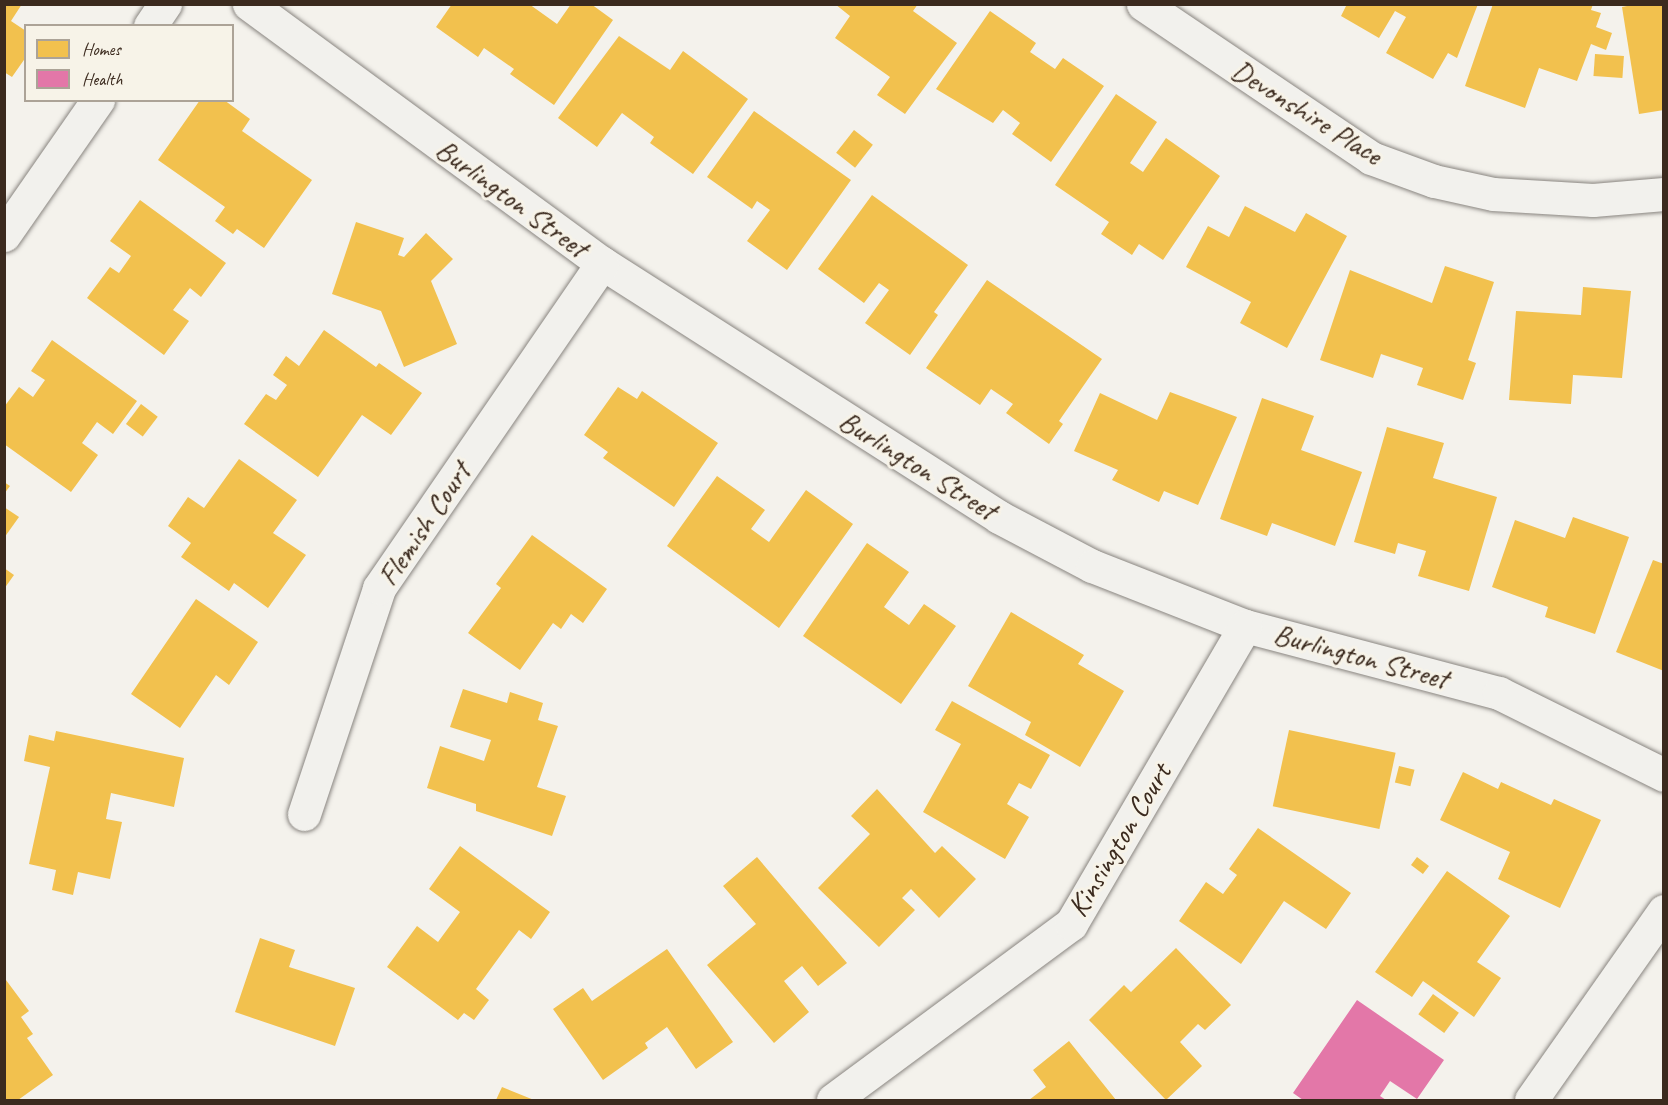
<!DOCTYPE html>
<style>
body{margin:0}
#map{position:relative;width:1668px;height:1105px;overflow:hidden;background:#f4f2ec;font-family:Caveat,sans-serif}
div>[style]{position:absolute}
.homes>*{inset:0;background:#f2c14e;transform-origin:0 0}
.health>*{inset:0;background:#e377a8}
.roads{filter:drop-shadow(0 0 2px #898580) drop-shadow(0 0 2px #898580)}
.street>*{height:33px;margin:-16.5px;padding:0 16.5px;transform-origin:16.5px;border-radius:16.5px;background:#f2f1ed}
span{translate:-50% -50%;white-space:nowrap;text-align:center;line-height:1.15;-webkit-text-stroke:6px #f7f3e8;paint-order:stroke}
.street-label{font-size:30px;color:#3b2a1e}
.frame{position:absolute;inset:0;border:6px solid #3b2a1e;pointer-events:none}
.legend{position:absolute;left:24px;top:24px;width:210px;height:78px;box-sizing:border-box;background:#f7f3e8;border:2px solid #aca397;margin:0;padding:8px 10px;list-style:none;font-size:18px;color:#3b2a1e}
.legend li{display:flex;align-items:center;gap:12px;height:30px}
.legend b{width:30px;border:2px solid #aca397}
</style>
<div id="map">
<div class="homes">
<i style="clip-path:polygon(4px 4px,22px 4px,11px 21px,26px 31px,26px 57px,12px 77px,4px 72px)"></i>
<i style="clip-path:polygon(452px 4px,529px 4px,557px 24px,571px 4px,591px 4px,613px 20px,554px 105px,510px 74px,514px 69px,484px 48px,478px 57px,436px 27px)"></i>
<i style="clip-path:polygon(835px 4px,918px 4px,913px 11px,957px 43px,905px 114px,877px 95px,890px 77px,835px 38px,850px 16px)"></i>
<i style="clip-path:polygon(1347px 4px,1478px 4px,1457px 58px,1448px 53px,1433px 79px,1386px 53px,1406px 17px,1395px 11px,1379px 38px,1341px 16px)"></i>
<i style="clip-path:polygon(1493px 4px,1593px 4px,1591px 10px,1601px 13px,1596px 27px,1612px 33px,1606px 50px,1591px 44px,1577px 81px,1539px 68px,1525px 108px,1465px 86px)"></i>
<i style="clip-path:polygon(1637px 4px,1664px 4px,1664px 110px,1639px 114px,1622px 7px)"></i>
<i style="clip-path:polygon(990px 11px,1036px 43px,1030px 52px,1055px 69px,1063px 58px,1104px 86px,1051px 162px,1012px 134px,1020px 123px,1003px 110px,993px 123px,936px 89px)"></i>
<i style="clip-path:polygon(619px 36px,670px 70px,683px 51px,748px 99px,693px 174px,650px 143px,654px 137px,622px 113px,597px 147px,558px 118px)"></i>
<i style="left:1595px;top:54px;width:29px;height:22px;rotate:4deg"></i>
<i style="clip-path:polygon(1116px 94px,1157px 122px,1130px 163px,1143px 172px,1166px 138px,1220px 176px,1163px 260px,1139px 244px,1132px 255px,1101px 234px,1109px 222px,1055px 185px)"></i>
<i style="clip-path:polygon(200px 100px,224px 100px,250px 119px,242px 131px,312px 180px,264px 248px,237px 229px,233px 234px,215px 221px,225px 207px,158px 160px)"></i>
<i style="clip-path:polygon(754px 111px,851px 180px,787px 270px,747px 241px,770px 210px,757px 201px,752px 209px,707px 177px)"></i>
<i style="left:854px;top:130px;width:24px;height:29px;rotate:38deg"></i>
<i style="clip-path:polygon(872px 195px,968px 265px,934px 312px,938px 315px,910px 355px,865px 323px,889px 290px,879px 283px,864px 303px,818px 269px)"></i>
<i style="clip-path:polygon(140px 200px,226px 263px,201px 297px,190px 288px,173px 310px,189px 321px,164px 355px,87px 298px,110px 267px,119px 273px,131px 256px,110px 241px)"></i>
<i style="clip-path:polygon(1245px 206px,1295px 232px,1306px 213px,1347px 236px,1287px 348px,1240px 323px,1251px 302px,1186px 267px,1208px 226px,1229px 237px)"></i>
<i style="clip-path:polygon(356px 222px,404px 238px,398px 255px,404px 257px,426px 233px,453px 259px,431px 281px,457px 344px,404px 367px,381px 311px,332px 294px)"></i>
<i style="clip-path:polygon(1445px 266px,1494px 282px,1468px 360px,1476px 363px,1463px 400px,1417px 385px,1423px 368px,1381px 354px,1373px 378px,1320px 360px,1350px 270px,1432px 303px)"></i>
<i style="clip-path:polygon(987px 280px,1102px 359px,1059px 421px,1063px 424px,1049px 444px,1006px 413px,1013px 404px,991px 389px,980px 405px,926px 368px)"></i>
<i style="clip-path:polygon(1583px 287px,1631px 291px,1622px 378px,1573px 375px,1571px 404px,1509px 400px,1516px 311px,1581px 315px)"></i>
<i style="clip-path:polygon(324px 330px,376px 367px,379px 363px,422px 393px,391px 435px,362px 415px,318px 477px,244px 424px,266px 394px,276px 400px,287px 385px,273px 375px,286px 356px,299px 366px)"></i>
<i style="clip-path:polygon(52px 340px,137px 401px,113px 434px,97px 422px,82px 443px,98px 455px,71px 492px,4px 444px,4px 407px,19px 387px,33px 397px,45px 380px,31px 371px)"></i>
<i style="clip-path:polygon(618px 387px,637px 399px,642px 391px,718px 443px,674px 507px,603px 458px,608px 452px,584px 435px)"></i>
<i style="clip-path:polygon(1170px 392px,1237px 417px,1198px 505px,1164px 491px,1159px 502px,1112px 480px,1118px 470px,1074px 451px,1100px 393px,1157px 420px)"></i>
<i style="clip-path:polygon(1262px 398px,1314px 416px,1301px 450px,1362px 472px,1335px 546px,1272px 523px,1267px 536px,1220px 519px)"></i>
<i style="left:141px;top:404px;width:21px;height:25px;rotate:37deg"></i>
<i style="clip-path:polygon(1387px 427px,1444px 443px,1433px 478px,1497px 497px,1469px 591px,1418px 576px,1426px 551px,1398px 543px,1395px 554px,1354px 542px)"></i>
<i style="clip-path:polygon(239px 459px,297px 500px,273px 533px,306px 555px,268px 608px,234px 583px,229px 591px,181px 557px,191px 543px,168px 526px,188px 497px,204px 508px)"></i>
<i style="clip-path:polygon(717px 476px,765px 510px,751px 529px,769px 542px,806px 490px,853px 524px,779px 628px,667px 546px)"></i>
<i style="clip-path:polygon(4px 482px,10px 486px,4px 494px)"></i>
<i style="clip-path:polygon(4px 507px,19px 517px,4px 538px)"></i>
<i style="clip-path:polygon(1573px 517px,1629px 537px,1595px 634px,1545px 617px,1548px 607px,1492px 587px,1515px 520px,1565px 538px)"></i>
<i style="clip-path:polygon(532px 535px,607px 589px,583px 623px,571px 614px,561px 629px,553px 623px,520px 670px,468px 633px,501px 588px,496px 584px)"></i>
<i style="clip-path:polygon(867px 543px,909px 572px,884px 607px,909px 625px,924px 604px,956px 626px,901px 704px,803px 636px)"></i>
<i style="clip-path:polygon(1653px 560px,1664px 564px,1664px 671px,1616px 652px)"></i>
<i style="clip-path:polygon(4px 568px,14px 575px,4px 589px)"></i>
<i style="clip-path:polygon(196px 599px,258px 642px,229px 685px,216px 675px,180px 728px,131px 694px)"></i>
<i style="clip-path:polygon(1011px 612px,1084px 655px,1078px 664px,1124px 691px,1080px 767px,1025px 735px,1031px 722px,968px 686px)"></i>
<i style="clip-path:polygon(463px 689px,507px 703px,510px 692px,543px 703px,538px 720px,558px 726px,537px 787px,566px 796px,552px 836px,476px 811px,476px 804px,427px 788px,440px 746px,484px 761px,491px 740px,450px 727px)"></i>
<i style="clip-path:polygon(952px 701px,1050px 755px,1031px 789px,1019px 783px,1007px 804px,1029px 817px,1005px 859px,923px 812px,961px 744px,935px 730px)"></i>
<i style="left:1289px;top:730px;width:109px;height:78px;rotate:12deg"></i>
<i style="clip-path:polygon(56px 731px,184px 758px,174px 807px,111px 793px,106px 819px,122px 822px,110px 879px,78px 872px,73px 895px,52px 890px,56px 870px,29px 864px,50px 767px,24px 761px,29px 735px,54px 741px)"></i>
<i style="left:1399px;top:766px;width:16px;height:17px;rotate:14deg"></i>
<i style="clip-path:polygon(1463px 772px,1498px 789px,1501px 782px,1551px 805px,1554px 799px,1601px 820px,1560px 908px,1498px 879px,1510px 852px,1440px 820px)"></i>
<i style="clip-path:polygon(877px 789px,935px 853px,942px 846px,976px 879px,939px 918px,911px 889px,902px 898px,915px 910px,879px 947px,818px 888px,870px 834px,851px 816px)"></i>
<i style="clip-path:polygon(1258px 828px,1351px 893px,1326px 929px,1284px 901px,1241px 964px,1179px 921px,1206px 882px,1223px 894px,1237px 875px,1229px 869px)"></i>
<i style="clip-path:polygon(460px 846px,550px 912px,531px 939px,519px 930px,476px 989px,489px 1000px,474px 1020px,464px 1013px,458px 1020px,387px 967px,417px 926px,438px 942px,460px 912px,429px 889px)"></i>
<i style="clip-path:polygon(757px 857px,847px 963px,818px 986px,802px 966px,784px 981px,809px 1012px,774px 1043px,707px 965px,756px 924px,723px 886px)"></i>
<i style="left:1417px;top:857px;width:15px;height:10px;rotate:37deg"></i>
<i style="clip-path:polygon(1447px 871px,1510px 916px,1477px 962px,1501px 978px,1474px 1017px,1423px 981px,1412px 997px,1375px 972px)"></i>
<i style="clip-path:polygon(260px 938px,295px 950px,289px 967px,355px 988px,335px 1046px,235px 1012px)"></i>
<i style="clip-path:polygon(1176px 948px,1231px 1005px,1205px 1030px,1198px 1024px,1180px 1042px,1202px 1066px,1166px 1100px,1089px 1020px,1124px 985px,1131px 992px)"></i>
<i style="clip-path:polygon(667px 949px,733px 1042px,696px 1069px,667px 1027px,645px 1043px,648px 1048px,603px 1080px,553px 1009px,583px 988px,592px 1001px)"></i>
<i style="clip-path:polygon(6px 980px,29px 1011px,21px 1017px,33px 1034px,27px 1038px,53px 1075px,18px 1100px,4px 1100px)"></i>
<i style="left:1433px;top:994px;width:32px;height:25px;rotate:36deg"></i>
<i style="clip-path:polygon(1069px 1041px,1116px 1100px,1029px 1100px,1046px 1087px,1033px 1070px)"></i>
<i style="clip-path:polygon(502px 1087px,534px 1100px,496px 1100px)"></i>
</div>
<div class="health">
<i style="clip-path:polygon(1357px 1000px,1444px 1060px,1417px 1099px,1390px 1081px,1380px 1096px,1386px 1100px,1303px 1100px,1293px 1093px)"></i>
</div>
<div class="roads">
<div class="street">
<i style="left:249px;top:4px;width:438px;rotate:36.3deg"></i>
<i style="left:602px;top:263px;width:471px;rotate:32.6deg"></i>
<i style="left:999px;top:517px;width:105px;rotate:27.8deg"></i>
<i style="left:1092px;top:566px;width:164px;rotate:21.4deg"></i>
<i style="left:1245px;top:626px;width:263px;rotate:14.8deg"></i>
<i style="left:1499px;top:693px;width:184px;rotate:26.4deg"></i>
<i style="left:1143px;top:4px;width:275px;rotate:34deg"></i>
<i style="left:1371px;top:158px;width:67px;rotate:20.1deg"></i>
<i style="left:1434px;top:181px;width:60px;rotate:12.4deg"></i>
<i style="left:1493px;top:194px;width:100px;rotate:3.4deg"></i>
<i style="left:1593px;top:200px;width:71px;rotate:-4.8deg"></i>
<i style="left:150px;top:26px;width:27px;rotate:-56deg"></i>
<i style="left:4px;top:235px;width:165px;rotate:-55.2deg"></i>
<i style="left:304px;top:814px;width:238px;rotate:-71.6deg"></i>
<i style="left:379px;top:588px;width:394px;rotate:-55.5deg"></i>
<i style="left:833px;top:1100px;width:296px;rotate:-36.5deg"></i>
<i style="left:1071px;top:924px;width:345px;rotate:-59.7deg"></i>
<i style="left:1531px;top:1100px;width:231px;rotate:-54.9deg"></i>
</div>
</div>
<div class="street-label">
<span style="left:1307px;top:112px;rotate:32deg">Devonshire Place</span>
<span style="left:512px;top:198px;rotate:36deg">Burlington Street</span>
<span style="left:918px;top:465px;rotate:32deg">Burlington Street</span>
<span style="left:424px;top:524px;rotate:-56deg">Flemish Court</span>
<span style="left:1361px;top:656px;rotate:15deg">Burlington Street</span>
<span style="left:1119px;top:840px;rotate:-59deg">Kinsington Court</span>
</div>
<div class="frame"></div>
<ul class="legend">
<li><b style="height:16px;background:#f2c14e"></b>Homes</li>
<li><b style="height:16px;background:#e377a8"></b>Health</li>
</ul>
</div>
